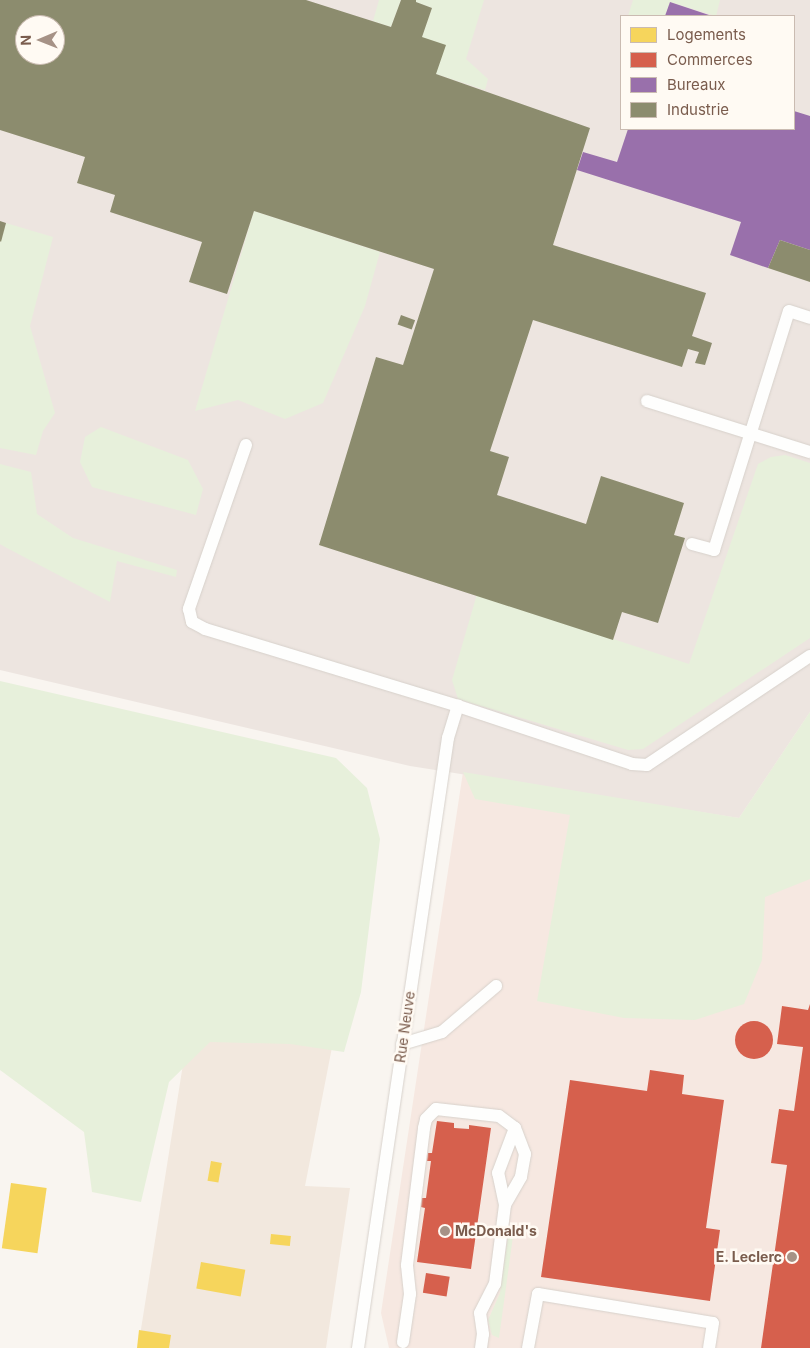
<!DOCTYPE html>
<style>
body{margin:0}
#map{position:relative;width:810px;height:1348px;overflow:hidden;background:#f9f5f0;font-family:Inter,sans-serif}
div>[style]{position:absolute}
.residential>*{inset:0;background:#f2e8de}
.commercial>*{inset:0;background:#f6e8e1}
.industrial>*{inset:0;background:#ede5e0}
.green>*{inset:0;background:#e7f0db}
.homes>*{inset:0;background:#f6d55c;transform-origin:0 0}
.shops>*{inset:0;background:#d6604d;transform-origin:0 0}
.round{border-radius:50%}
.offices>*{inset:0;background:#9970ab}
.industry>*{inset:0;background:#8c8c6e;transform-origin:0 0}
.roads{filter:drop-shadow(0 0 1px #d7d1cb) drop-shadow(0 0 1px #d7d1cb)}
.lane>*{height:12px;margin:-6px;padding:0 6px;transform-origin:6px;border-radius:6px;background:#fefefd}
.dots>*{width:14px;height:14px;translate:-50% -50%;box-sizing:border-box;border:2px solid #fffaf3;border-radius:50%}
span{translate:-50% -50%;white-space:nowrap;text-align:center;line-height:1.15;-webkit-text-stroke:5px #fffaf3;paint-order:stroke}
.street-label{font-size:14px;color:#7a5c4d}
.poi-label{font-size:14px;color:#7a5c4d;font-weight:700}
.left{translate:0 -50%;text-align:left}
.right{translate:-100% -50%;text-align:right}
.legend{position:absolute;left:620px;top:15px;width:175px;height:115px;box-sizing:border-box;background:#fffaf3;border:1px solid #cabbb1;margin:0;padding:6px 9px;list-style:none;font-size:15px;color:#7a5c4d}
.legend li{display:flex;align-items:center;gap:10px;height:25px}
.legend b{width:25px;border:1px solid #cabbb1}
.north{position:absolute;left:15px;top:15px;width:50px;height:50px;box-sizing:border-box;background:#fffaf3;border:1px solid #cabbb1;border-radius:50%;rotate:269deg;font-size:14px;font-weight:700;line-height:20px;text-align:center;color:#7a5c4d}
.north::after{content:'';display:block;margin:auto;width:18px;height:22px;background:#a69286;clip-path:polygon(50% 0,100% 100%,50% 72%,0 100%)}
</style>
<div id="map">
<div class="residential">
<i style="clip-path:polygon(190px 1020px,334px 1037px,305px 1186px,350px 1188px,326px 1348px,138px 1348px)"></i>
</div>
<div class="commercial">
<i style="clip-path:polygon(810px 712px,810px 1348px,389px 1348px,381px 1313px,463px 772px,739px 818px)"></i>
</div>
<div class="industrial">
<i style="clip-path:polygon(evenodd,0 0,810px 0,810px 712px,739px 818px,410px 766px,0 670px,0 0,621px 16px,794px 16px,794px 129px,621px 129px,621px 16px,0 0,25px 25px,55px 25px,55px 55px,25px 55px,25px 25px)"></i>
</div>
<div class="green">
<i style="clip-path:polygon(379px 0,401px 0,391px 27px,373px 21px)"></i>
<i style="clip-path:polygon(416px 0,484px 0,466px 59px,488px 79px,485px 90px,436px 74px,422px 37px,432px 8px,416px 2px)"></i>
<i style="clip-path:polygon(633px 0,720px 0,716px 16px,670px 2px,665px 16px,628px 16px)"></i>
<i style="clip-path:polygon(254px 211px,380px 252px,365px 306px,323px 403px,285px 419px,238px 400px,195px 411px)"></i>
<i style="clip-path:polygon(6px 223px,53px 237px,30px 326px,55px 413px,43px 431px,36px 455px,0 448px,0 243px)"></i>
<i style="clip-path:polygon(101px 427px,188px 460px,203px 489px,196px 515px,92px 487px,80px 462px,85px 437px)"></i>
<i style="clip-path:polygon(785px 455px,810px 463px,810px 638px,643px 749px,628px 750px,458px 699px,452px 680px,477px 594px,689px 664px,758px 464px,771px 457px)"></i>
<i style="clip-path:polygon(0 464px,31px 472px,37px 514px,73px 538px,177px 570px,176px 577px,117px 561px,110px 602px,5px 547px,0 544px)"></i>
<i style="clip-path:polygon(0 681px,336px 758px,367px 788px,380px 839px,361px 992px,344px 1052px,290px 1044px,210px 1042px,169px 1082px,141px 1202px,92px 1192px,84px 1132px,0 1070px)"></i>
<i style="clip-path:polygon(810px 712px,810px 879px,765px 897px,762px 960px,744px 1004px,695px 1020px,624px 1018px,537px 1001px,570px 815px,475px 799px,463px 772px,739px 818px)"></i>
<i style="clip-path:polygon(509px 1229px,514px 1229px,499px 1338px,492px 1335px,488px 1320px,500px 1293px)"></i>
</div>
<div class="homes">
<i style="left:211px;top:1161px;width:11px;height:20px;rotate:10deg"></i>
<i style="left:11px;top:1183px;width:36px;height:66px;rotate:8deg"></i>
<i style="left:271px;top:1234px;width:20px;height:10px;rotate:6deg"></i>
<i style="left:201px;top:1262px;width:45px;height:27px;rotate:10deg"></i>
<i style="clip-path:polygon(139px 1330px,171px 1335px,169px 1348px,137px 1348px)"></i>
</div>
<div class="shops">
<i style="clip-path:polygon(810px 1004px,810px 1348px,761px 1348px,787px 1165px,771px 1163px,779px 1109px,794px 1111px,803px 1047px,777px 1044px,782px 1006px,808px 1010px)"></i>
<i class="round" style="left:735px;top:1021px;width:38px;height:38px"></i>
<i style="clip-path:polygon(650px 1070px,684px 1075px,682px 1094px,724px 1100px,706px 1228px,720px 1230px,710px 1301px,541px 1277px,570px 1080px,647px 1091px)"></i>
<i style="clip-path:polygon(437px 1121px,454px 1123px,454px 1128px,469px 1129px,469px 1125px,491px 1128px,471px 1269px,417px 1262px,425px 1208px,421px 1207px,422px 1198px,426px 1198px,431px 1161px,427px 1161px,428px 1153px,432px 1153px)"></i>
<i style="left:426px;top:1273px;width:24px;height:20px;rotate:9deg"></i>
</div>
<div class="offices">
<i style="clip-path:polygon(670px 2px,712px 16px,665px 16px)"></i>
<i style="clip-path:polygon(794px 111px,810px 116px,810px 250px,780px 240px,768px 268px,730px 255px,741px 222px,577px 170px,583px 152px,617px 162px,628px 129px,794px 129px)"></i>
</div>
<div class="industry">
<i style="clip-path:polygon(evenodd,0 0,306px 0,391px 27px,401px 0,416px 0,416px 2px,432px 8px,422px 37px,446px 45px,436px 74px,590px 128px,553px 245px,706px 293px,692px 336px,712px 343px,705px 365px,695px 363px,699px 352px,688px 349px,682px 367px,533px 320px,490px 451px,509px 457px,497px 495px,586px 524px,601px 476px,684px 503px,674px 535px,685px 538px,658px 623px,622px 612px,613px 640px,319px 545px,376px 357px,403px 365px,434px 269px,254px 211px,227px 294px,189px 282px,202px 242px,110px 212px,115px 195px,77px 183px,85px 157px,0 130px,0 0,25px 25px,55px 25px,55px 55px,25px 55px,25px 25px)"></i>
<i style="clip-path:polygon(0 221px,6px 223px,1px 242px,0 241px)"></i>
<i style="clip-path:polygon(780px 240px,810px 250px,810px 282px,768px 268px)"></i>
<i style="left:401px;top:315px;width:15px;height:10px;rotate:20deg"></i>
</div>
<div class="roads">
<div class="lane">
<i style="left:647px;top:401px;width:171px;rotate:17.4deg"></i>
<i style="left:246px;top:445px;width:174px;rotate:109.2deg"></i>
<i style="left:189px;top:609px;width:13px;rotate:77deg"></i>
<i style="left:192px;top:622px;width:15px;rotate:28deg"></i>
<i style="left:205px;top:629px;width:264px;rotate:16.9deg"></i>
<i style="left:458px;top:706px;width:183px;rotate:18.4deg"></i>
<i style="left:632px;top:764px;width:15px;rotate:4deg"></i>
<i style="left:647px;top:765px;width:196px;rotate:-33.8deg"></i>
<i style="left:692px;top:544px;width:23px;rotate:15deg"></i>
<i style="left:714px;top:550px;width:250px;rotate:-72.6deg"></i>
<i style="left:789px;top:311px;width:22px;rotate:18deg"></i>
<i style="left:402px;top:1044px;width:42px;rotate:-16.7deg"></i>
<i style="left:442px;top:1032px;width:71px;rotate:-40.4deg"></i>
<i style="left:403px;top:1342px;width:49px;rotate:-81.7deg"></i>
<i style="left:410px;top:1294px;width:29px;rotate:-96deg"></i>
<i style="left:407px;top:1265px;width:138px;rotate:-82.9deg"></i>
<i style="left:424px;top:1128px;width:9px;rotate:-77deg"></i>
<i style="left:426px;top:1119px;width:14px;rotate:-45deg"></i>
<i style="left:436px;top:1109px;width:63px;rotate:6.3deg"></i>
<i style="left:499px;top:1116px;width:20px;rotate:37deg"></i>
<i style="left:515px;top:1128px;width:28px;rotate:69deg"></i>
<i style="left:525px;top:1154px;width:23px;rotate:100deg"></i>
<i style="left:521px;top:1177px;width:32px;rotate:120deg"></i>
<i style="left:358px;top:1348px;width:617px;rotate:-81.61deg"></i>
<i style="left:448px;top:738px;width:34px;rotate:-73deg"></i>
<i style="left:481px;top:1348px;width:14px;rotate:-82deg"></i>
<i style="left:483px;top:1334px;width:21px;rotate:-98deg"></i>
<i style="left:480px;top:1313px;width:33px;rotate:-63deg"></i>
<i style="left:495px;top:1284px;width:80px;rotate:-82.8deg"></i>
<i style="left:505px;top:1205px;width:33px;rotate:-102deg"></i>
<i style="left:498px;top:1173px;width:48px;rotate:-69.3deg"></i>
<i style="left:528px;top:1348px;width:55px;rotate:-79.5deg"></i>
<i style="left:538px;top:1294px;width:177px;rotate:9.4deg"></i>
<i style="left:713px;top:1323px;width:25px;rotate:99deg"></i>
</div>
</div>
<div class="dots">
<i style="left:445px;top:1231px;background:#a69286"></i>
<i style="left:792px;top:1257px;background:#a69286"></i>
</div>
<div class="street-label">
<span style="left:405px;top:1027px;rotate:-82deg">Rue Neuve</span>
</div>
<div class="poi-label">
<span class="left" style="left:455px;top:1231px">McDonald's</span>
<span class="right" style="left:782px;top:1257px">E. Leclerc</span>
</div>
<ul class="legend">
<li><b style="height:14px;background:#f6d55c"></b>Logements</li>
<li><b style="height:14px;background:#d6604d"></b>Commerces</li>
<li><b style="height:14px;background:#9970ab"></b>Bureaux</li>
<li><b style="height:14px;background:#8c8c6e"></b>Industrie</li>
</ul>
<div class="north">N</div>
</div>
